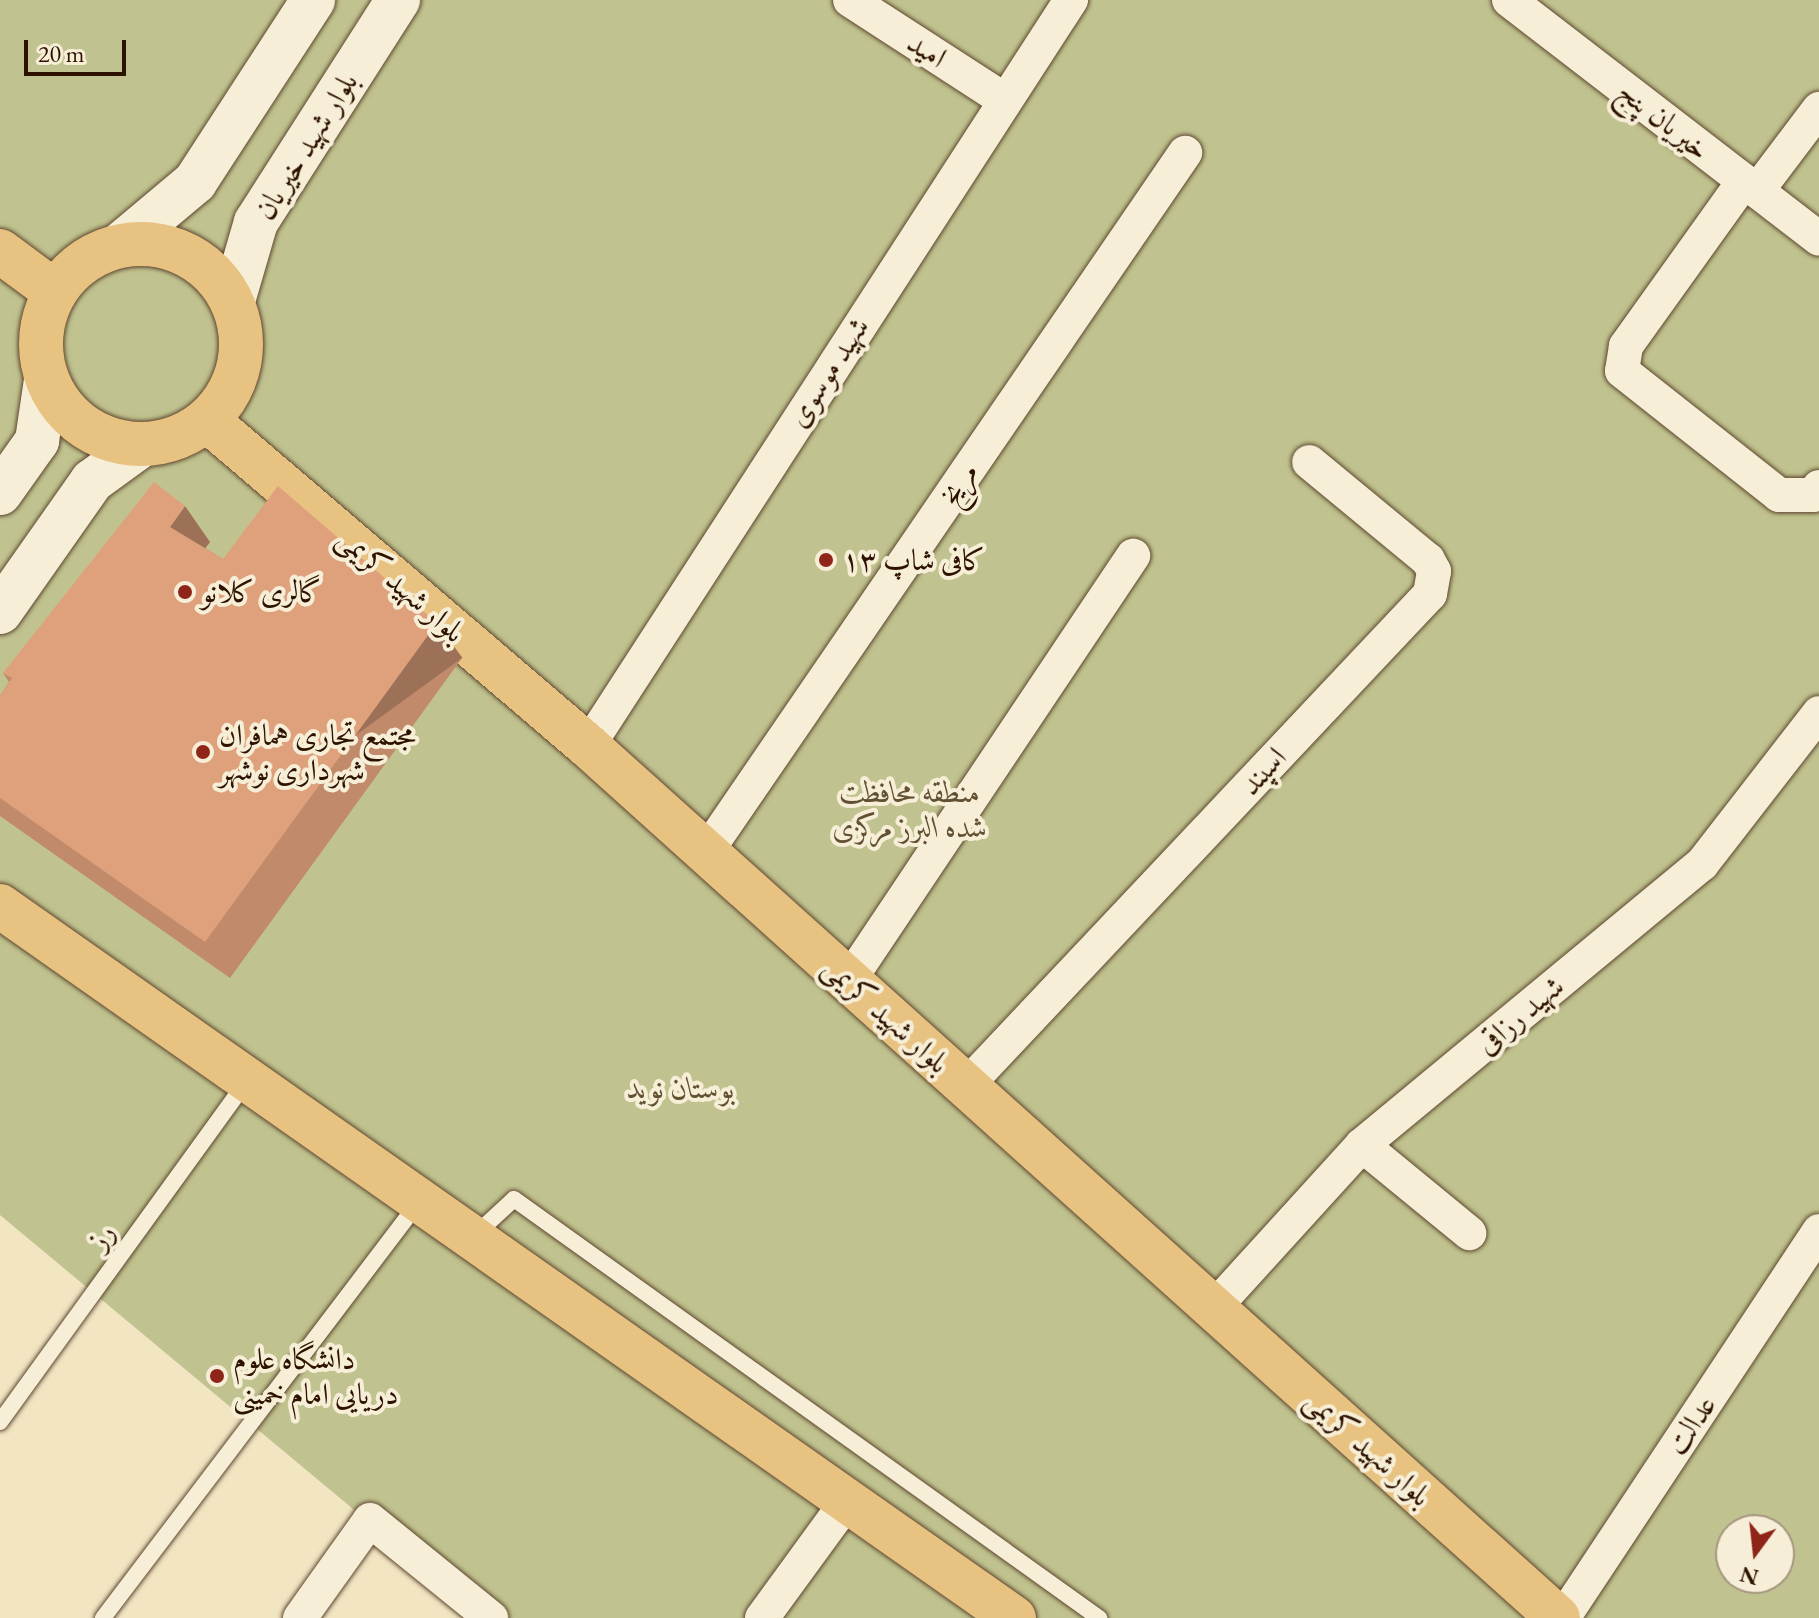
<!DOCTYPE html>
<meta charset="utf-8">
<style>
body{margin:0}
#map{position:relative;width:1819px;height:1618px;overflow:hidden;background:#f1e5c2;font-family:"EB Garamond",Amiri,serif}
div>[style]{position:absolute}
.green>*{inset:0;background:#c0c38f}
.roads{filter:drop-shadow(0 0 2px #5f4730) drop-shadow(0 0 2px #5f4730)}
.lane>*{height:16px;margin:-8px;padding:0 8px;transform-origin:8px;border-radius:8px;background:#f6eed7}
.street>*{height:34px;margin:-17px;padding:0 17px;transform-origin:17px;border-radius:17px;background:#f6eed7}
.secondary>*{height:44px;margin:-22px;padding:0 22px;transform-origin:22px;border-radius:22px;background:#f6eed7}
.primary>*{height:44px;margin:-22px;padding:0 22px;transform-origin:22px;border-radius:22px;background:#e8c281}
.primary>.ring{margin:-22px;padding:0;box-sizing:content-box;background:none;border:44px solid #e8c281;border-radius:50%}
.wall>*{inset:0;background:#c08a6b}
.shaded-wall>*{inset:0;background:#9c7157;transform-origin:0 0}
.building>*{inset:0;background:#dfa17c}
.dots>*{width:22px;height:22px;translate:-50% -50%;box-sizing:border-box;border:4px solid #f6eed7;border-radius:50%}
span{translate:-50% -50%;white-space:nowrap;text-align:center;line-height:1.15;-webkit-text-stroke:8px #f6eed7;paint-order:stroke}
.street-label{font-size:30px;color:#2e1200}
.poi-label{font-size:30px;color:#2e1200}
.left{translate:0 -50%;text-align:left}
.park-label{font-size:30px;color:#615032;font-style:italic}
.north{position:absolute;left:1715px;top:1514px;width:80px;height:80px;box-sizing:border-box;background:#f6eed7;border:2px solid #a69681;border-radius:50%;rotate:195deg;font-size:22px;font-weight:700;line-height:32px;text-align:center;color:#2e1200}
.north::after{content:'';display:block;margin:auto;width:28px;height:36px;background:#8f2418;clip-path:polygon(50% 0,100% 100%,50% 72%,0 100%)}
.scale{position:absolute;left:24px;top:40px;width:102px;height:36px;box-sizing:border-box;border:4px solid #2e1200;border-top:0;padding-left:10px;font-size:24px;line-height:28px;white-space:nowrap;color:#2e1200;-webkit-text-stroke:6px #f6eed7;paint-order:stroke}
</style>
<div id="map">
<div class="green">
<i style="clip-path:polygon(evenodd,0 0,1819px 0,1819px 1618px,484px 1618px,0 1215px,0 0,1731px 1530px,1779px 1530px,1779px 1578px,1731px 1578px,1731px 1530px)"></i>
</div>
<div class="roads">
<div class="lane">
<i style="left:474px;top:1236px;width:54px;rotate:-42.8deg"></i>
<i style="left:514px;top:1199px;width:720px;rotate:35.61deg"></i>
<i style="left:0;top:1422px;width:420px;rotate:-54.1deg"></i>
<i style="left:103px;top:1618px;width:521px;rotate:-52.8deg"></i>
</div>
<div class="street">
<i style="left:850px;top:0;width:182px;rotate:32.9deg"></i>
<i style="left:1509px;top:0;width:391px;rotate:37.6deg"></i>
<i style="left:1744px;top:181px;width:203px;rotate:125.6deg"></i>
<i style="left:1626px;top:346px;width:25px;rotate:99deg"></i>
<i style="left:1622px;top:371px;width:200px;rotate:38.3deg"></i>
<i style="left:1779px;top:495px;width:34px"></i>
<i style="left:1813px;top:495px;width:10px;rotate:-53deg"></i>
<i style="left:1757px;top:191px;width:103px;rotate:-52.9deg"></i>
<i style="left:588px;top:746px;width:889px;rotate:-57.08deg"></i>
<i style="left:705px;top:854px;width:850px;rotate:-55.6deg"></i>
<i style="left:848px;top:982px;width:513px;rotate:-56.22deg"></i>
<i style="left:966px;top:1086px;width:676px;rotate:-46.68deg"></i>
<i style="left:1430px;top:594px;width:23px;rotate:-80deg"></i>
<i style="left:1434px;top:571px;width:13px;rotate:-119deg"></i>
<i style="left:1428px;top:560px;width:154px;rotate:-140.5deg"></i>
<i style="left:1362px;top:1145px;width:139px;rotate:39.4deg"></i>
<i style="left:1212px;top:1310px;width:223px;rotate:-47.7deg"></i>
<i style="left:1362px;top:1145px;width:441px;rotate:-39.6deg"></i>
<i style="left:1702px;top:864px;width:191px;rotate:-52.2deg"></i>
<i style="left:300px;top:1618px;width:120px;rotate:-54.5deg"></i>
<i style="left:370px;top:1520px;width:156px;rotate:39deg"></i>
<i style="left:762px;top:1618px;width:146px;rotate:-53.9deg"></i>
<i style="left:1563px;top:1618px;width:464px;rotate:-56.5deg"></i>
</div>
<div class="secondary">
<i style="left:120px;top:245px;width:98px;rotate:-40deg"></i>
<i style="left:195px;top:182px;width:217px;rotate:-57deg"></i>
<i style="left:233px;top:301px;width:82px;rotate:-73.8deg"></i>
<i style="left:256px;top:222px;width:264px;rotate:-57.4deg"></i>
<i style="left:0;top:493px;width:64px;rotate:-54.6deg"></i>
<i style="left:37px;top:441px;width:62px;rotate:-81.6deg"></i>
<i style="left:0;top:612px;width:160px;rotate:-54.9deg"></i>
<i style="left:92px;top:481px;width:63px;rotate:-36deg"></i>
</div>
<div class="primary">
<i class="ring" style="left:41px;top:244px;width:156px;height:156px"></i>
<i style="left:0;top:251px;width:67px;rotate:36.5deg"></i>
<i style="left:207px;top:420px;width:501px;rotate:40.55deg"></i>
<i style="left:588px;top:746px;width:1304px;rotate:41.95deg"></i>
<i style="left:0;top:906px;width:1239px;rotate:35.08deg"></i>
</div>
</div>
<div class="wall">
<i style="clip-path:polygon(210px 542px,205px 548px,223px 559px,462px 658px,230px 978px,0 816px,0 696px,9px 682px,3px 673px)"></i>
</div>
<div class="shaded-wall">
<i style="clip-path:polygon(185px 506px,210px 542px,195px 562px,170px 527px)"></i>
<i style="left:437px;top:623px;width:43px;height:394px;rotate:54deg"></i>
</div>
<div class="building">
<i style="clip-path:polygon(154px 482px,185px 506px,170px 527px,223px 559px,278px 486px,437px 623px,205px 942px,0 798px,0 696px,12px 678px,3px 673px)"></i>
</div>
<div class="dots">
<i style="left:826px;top:560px;background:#8f2418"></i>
<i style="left:185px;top:592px;background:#8f2418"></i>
<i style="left:203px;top:752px;background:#8f2418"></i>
<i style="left:217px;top:1376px;background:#8f2418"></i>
</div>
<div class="street-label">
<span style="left:927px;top:50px;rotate:33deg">امید</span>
<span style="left:1664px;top:120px;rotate:38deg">خیریان پنج</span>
<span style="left:306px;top:146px;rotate:-58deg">بلوار شهید خیریان</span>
<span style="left:828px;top:372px;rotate:-57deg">شهید موسوی</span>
<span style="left:959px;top:484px;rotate:-56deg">مریخ</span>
<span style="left:401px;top:585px;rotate:41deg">بلوار شهید کریمی</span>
<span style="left:1263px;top:771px;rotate:-47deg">اسپند</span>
<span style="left:886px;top:1015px;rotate:42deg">بلوار شهید کریمی</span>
<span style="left:1520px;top:1015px;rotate:-40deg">شهید رزاقی</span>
<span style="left:101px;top:1236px;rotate:-54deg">رز</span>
<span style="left:1691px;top:1425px;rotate:-56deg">عدالت</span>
<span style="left:1368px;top:1448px;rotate:42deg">بلوار شهید کریمی</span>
</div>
<div class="poi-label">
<span class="left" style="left:842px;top:560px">کافی شاپ ۱۳</span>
<span class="left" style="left:201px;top:592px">گالری کلانو</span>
<span class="left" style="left:219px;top:752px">مجتمع تجاری همافران<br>شهرداری نوشهر</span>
<span class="left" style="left:233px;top:1376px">دانشگاه علوم<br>دریایی امام خمینی</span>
</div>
<div class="park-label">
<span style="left:910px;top:809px">منطقه محافظت<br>شده البرز مرکزی</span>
<span style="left:681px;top:1088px">بوستان نوید</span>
</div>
<div class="north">N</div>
<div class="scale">20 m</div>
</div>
